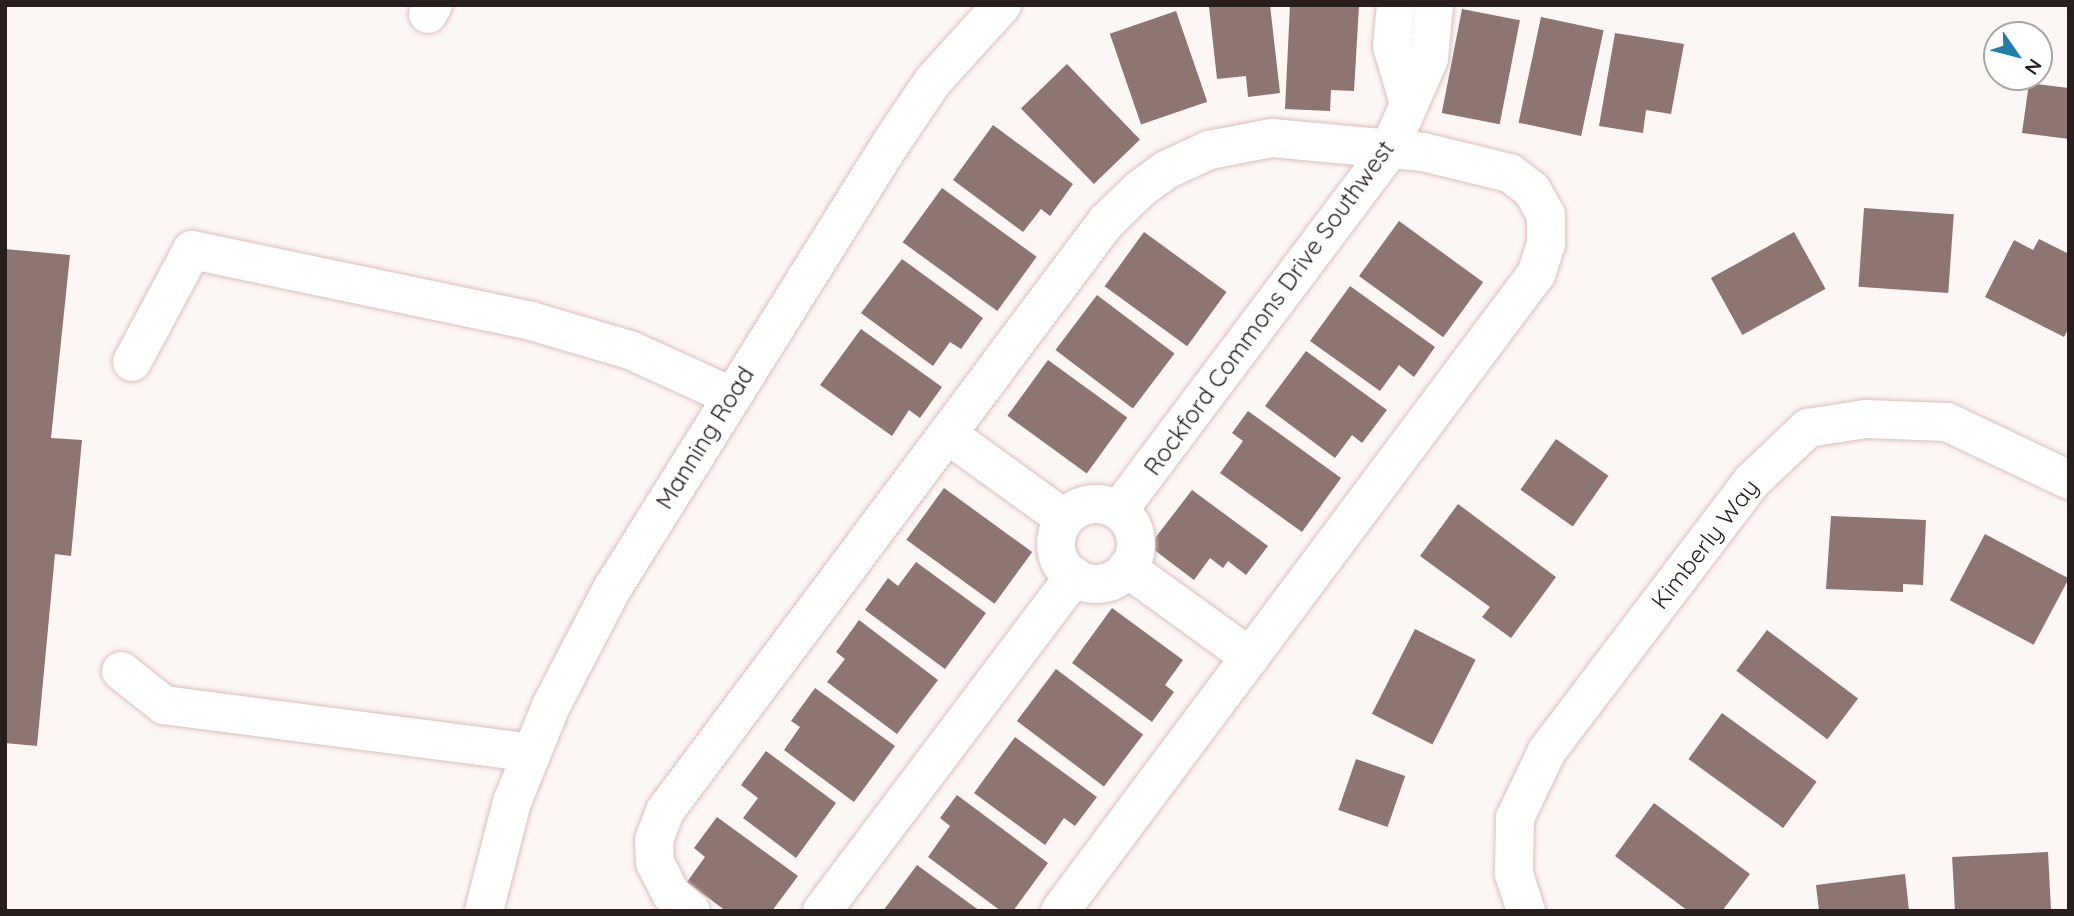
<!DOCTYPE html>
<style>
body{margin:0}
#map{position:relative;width:2074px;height:916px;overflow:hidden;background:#fcf6f5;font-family:Quicksand,sans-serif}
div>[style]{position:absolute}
.building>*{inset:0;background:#8d7572;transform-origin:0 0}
.roads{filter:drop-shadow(0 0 2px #dabfbd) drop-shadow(0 0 2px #dabfbd)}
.minor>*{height:38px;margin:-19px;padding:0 19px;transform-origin:19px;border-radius:19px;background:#fff}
.minor>.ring{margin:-19px;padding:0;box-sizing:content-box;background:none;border:38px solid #fff;border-radius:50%}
span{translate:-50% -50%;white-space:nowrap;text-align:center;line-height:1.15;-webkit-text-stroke:7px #fff;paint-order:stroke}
.street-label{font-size:24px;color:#281e1e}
.frame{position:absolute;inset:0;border:7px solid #281e1e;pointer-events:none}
.north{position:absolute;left:1983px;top:21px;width:70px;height:70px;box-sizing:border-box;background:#fff;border:2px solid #a9a5a5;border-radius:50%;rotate:125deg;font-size:19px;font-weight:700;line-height:28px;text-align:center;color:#281e1e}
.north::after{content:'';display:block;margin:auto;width:24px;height:32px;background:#217fab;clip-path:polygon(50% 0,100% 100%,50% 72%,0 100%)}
</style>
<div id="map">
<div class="building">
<i style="clip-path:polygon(1223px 5px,1270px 5px,1280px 93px,1248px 97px,1246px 76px,1217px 79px,1209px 7px)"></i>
<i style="clip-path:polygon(1290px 5px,1359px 6px,1354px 91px,1331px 90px,1330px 111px,1285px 109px)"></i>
<i style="left:1462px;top:9px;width:59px;height:106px;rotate:11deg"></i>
<i style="left:1176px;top:11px;width:96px;height:70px;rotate:71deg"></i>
<i style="left:1541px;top:17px;width:64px;height:108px;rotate:12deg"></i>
<i style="clip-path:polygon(1615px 33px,1684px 44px,1671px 114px,1646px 110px,1643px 133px,1599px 126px)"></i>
<i style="left:1067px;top:64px;width:105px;height:64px;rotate:46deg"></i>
<i style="clip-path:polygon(2029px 83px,2069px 88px,2069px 139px,2022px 133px)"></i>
<i style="clip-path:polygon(993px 125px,1073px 184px,1050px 216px,1041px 209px,1023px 232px,953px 180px)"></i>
<i style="left:942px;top:188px;width:117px;height:67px;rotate:36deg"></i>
<i style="left:1864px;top:208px;width:90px;height:79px;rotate:4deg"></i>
<i style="left:1399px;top:221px;width:104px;height:68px;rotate:36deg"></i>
<i style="left:1144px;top:232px;width:102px;height:67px;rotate:36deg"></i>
<i style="left:1794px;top:232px;width:65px;height:95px;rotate:61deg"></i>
<i style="clip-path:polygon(2039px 239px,2069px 254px,2069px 327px,2064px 337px,1985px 297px,2014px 240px,2033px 250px)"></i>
<i style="clip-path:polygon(5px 249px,70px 255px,51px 438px,82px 440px,71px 556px,55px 554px,37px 746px,5px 743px)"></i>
<i style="clip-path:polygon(902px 259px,983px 318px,961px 349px,950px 342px,933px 366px,861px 313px)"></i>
<i style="clip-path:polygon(1350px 286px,1435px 347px,1414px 377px,1399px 365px,1380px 391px,1310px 341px)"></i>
<i style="left:1097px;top:295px;width:97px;height:69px;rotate:37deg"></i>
<i style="clip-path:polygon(861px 329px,942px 387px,920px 418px,909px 410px,892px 436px,820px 385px)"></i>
<i style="clip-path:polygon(1306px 351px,1387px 410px,1362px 443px,1352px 435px,1335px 458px,1265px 406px)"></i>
<i style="left:1048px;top:360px;width:98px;height:69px;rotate:36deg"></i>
<i style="clip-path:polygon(1248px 411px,1341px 478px,1302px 532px,1220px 473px,1243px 441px,1232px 433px)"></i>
<i style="left:1556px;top:439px;width:64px;height:62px;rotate:35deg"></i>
<i style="left:944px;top:488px;width:109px;height:64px;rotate:36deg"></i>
<i style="clip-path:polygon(1192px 490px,1268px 546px,1246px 575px,1228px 561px,1223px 568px,1210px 558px,1194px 580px,1149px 546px)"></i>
<i style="clip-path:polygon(1458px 504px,1556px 577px,1511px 638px,1482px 617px,1490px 607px,1420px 556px)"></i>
<i style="clip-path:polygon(1831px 516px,1926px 520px,1923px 585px,1903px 584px,1903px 592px,1826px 589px)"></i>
<i style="left:1985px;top:534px;width:95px;height:75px;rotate:28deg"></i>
<i style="clip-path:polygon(916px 562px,986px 613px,945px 669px,865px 610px,888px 578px,898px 586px)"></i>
<i style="clip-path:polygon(1112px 608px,1183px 660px,1165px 685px,1174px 692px,1152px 722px,1072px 663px)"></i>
<i style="clip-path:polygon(859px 620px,938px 680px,897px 734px,827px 682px,845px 659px,836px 652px)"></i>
<i style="left:1415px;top:629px;width:68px;height:95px;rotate:27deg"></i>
<i style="left:1767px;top:630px;width:114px;height:51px;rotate:37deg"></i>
<i style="left:1056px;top:669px;width:109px;height:65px;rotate:37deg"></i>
<i style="clip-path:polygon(815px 688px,895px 746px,854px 802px,784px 750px,800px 727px,791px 721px)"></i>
<i style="left:1722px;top:713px;width:117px;height:57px;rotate:36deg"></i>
<i style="clip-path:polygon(1015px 737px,1097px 797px,1075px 826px,1064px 818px,1045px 845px,974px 793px)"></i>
<i style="clip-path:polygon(766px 751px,836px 803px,796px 858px,743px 818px,758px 798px,741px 785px)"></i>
<i style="left:1356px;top:759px;width:52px;height:54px;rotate:19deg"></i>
<i style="clip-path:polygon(957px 795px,1048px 863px,1013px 911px,1001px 911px,928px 857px,950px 826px,940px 818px)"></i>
<i style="clip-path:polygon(1654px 803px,1750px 874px,1722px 911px,1688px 911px,1615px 856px)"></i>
<i style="clip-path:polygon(717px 817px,798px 876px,772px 911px,726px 911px,687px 882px,705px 857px,694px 848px)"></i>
<i style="left:2048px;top:852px;width:59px;height:96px;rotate:87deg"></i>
<i style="clip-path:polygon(917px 865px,980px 911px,883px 911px)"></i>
<i style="clip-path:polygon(1905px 874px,1909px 911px,1819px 911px,1816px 885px)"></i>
</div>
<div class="roads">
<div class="minor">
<i style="left:1396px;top:5px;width:41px;rotate:95.6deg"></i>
<i style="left:1392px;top:46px;width:56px;rotate:73.5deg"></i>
<i style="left:428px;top:14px;width:10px;rotate:-61deg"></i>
<i style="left:132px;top:362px;width:127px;rotate:-61.8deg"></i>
<i style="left:192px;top:250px;width:346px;rotate:11.8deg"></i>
<i style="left:531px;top:321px;width:103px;rotate:16.3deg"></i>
<i style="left:630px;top:350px;width:111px;rotate:24.5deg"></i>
<i style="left:947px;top:434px;width:145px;rotate:35.8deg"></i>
<i class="ring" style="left:1056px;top:504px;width:42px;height:42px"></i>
<i style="left:1119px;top:510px;width:450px;rotate:-53.1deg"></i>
<i style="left:1389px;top:150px;width:99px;rotate:-66.3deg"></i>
<i style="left:1429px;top:59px;width:54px;rotate:-84.7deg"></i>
<i style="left:1127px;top:568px;width:152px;rotate:35.9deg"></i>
<i style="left:121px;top:671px;width:55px;rotate:38.3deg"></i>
<i style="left:164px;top:705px;width:371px;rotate:7.4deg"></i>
<i style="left:484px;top:911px;width:113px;rotate:-75.6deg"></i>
<i style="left:512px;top:802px;width:104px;rotate:-67.9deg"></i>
<i style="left:551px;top:706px;width:132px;rotate:-62.5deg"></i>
<i style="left:612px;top:589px;width:526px;rotate:-57.97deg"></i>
<i style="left:891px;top:143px;width:75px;rotate:-55.9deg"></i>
<i style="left:933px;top:81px;width:103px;rotate:-47.8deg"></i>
<i style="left:691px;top:911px;width:26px;rotate:-140deg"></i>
<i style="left:671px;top:894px;width:35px;rotate:-117deg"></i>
<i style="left:655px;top:863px;width:23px;rotate:-92deg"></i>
<i style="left:654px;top:840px;width:31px;rotate:-69deg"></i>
<i style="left:665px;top:811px;width:736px;rotate:-53.18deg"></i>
<i style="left:1106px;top:222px;width:47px;rotate:-44.1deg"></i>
<i style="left:1140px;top:189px;width:32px;rotate:-36deg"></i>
<i style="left:1166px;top:170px;width:47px;rotate:-24.9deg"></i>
<i style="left:1209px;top:150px;width:64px;rotate:-10.8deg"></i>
<i style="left:1272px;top:138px;width:152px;rotate:5.3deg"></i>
<i style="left:1423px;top:152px;width:89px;rotate:13.6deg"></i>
<i style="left:1510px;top:173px;width:28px;rotate:38deg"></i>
<i style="left:1532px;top:190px;width:29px;rotate:61deg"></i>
<i style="left:1546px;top:215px;width:29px;rotate:90deg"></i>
<i style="left:1546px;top:244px;width:32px;rotate:108deg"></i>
<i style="left:1536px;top:274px;width:795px;rotate:126.77deg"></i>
<i style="left:822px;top:911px;width:419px;rotate:-53deg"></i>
<i style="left:1526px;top:911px;width:40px;rotate:-108deg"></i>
<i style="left:1514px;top:873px;width:55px;rotate:-89deg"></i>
<i style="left:1515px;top:818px;width:74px;rotate:-64.5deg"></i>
<i style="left:1547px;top:751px;width:338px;rotate:-52.8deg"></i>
<i style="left:1751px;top:482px;width:79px;rotate:-43.5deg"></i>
<i style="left:1808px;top:428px;width:58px;rotate:-9deg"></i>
<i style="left:1865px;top:419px;width:82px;rotate:2.1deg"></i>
<i style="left:1947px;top:422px;width:135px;rotate:25.4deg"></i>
</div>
</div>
<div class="street-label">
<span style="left:1269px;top:308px;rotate:-54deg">Rockford Commons Drive Southwest</span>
<span style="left:705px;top:438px;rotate:-58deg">Manning Road</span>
<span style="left:1705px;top:544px;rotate:-52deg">Kimberly Way</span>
</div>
<div class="frame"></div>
<div class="north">N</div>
</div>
